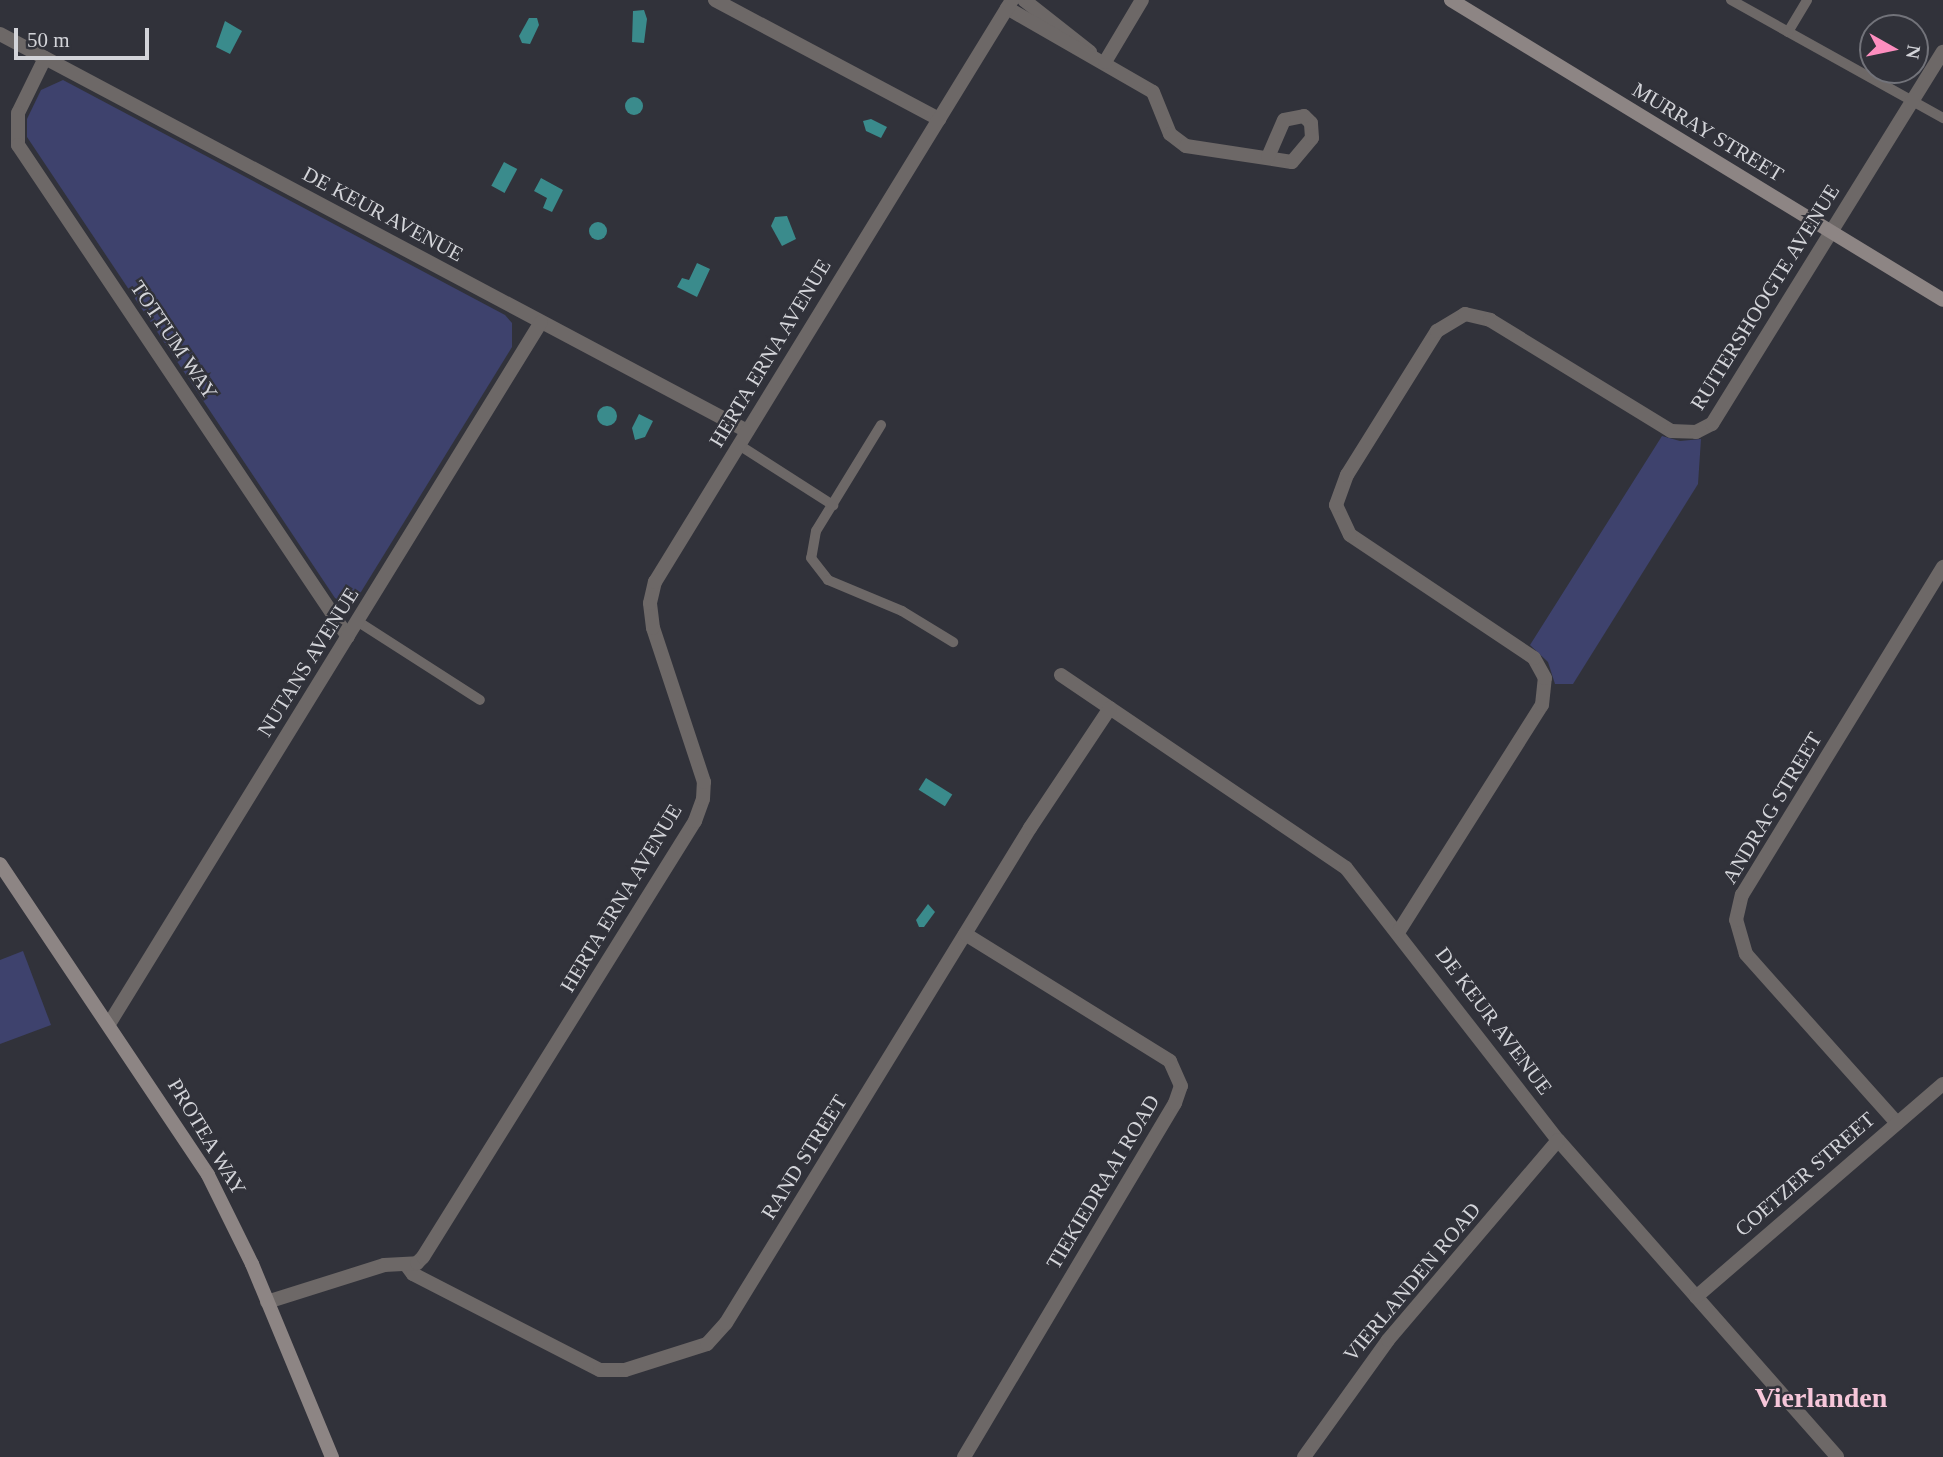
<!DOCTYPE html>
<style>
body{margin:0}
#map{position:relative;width:1943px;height:1457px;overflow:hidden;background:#31323a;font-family:"Times New Roman",serif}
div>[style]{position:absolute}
.green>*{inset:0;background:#3e426d}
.water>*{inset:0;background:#3a8b8c;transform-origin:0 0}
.round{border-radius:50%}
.lane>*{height:10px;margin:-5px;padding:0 5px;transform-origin:5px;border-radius:5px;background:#6d6867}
.street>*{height:14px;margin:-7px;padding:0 7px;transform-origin:7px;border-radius:7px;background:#6d6867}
.secondary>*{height:14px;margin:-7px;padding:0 7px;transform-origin:7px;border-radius:7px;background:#8d8584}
span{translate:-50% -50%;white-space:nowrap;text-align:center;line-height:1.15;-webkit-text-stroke:5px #31323a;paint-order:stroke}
.street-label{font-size:21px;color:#d3d4d9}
.district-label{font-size:28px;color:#f6c6d9;font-weight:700}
.north{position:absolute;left:1859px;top:14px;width:70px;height:70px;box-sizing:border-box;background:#31323a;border:2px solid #72737a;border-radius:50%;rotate:99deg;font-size:19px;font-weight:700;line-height:28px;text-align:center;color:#d3d4d9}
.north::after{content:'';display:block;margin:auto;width:24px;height:32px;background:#fd8ebf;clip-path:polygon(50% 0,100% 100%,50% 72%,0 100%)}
.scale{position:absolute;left:14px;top:28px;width:135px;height:32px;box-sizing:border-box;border:4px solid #d3d4d9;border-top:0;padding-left:9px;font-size:21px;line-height:24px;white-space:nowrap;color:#d3d4d9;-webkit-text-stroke:5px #31323a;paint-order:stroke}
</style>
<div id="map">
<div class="green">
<i style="clip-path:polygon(63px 80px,505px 315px,512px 323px,512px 347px,356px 600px,345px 604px,335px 598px,27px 137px,27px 119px,41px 90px)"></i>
<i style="clip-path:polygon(1662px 436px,1680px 441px,1701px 439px,1698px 484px,1573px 684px,1555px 684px,1548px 662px,1530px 645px)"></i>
<i style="clip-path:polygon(23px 951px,51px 1025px,0 1044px,0 960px)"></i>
</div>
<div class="water">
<i style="clip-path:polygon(644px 10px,647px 19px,644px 43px,632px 42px,633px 11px)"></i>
<i style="clip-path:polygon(529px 18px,537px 18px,539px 25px,530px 44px,522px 43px,519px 36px)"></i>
<i style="clip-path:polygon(225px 21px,242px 31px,230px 54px,216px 47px)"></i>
<i class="round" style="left:625px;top:97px;width:18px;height:18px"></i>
<i style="clip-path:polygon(871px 119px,887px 127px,881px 138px,866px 131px,863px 121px)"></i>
<i style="left:504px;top:162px;width:15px;height:27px;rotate:28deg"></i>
<i style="clip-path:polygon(541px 178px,563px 190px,552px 212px,543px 208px,547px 198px,534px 191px)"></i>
<i style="clip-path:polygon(787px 216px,796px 239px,782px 246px,771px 226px,775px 217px)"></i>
<i class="round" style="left:589px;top:222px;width:18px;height:18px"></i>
<i style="clip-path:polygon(697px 263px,710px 269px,697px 297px,677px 287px,682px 278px,689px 280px)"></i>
<i class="round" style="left:597px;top:406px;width:20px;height:20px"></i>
<i style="clip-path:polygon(639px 414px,653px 421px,645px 437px,635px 440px,632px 428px)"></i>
<i style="left:926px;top:778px;width:31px;height:14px;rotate:32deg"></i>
<i style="clip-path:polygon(928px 904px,935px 912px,924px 927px,919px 927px,916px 920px)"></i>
</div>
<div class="lane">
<i style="left:1731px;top:0;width:243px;rotate:29.1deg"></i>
<i style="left:1788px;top:32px;width:37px;rotate:-59deg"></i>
<i style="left:881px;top:425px;width:124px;rotate:121.5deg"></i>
<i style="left:816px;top:531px;width:27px;rotate:100deg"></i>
<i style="left:811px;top:558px;width:28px;rotate:52deg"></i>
<i style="left:828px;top:580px;width:80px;rotate:22.7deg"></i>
<i style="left:902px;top:611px;width:60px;rotate:31.3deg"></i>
<i style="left:739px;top:445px;width:112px;rotate:32.6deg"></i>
<i style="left:357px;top:621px;width:146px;rotate:32.7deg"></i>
</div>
<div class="street">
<i style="left:715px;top:0;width:254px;rotate:28deg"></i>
<i style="left:1024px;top:0;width:84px;rotate:38.2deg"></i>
<i style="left:1007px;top:8px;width:168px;rotate:29.9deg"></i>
<i style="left:1153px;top:92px;width:45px;rotate:68deg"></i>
<i style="left:1170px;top:134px;width:20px;rotate:37deg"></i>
<i style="left:1186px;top:146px;width:107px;rotate:8.6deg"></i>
<i style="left:1292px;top:162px;width:31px;rotate:-50deg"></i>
<i style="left:1312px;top:138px;width:15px;rotate:-94deg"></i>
<i style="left:1311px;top:123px;width:10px;rotate:-135deg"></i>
<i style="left:1304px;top:116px;width:20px;rotate:169deg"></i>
<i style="left:1284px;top:120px;width:40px;rotate:113.4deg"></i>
<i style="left:0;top:34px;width:846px;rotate:27.99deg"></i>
<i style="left:45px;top:58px;width:61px;rotate:116.1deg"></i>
<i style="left:18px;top:113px;width:32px;rotate:90deg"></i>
<i style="left:18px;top:145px;width:592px;rotate:56.15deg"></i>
<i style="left:1105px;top:62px;width:72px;rotate:-59.2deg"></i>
<i style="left:1061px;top:675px;width:344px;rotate:34.1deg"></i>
<i style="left:1346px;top:868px;width:345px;rotate:52.1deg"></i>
<i style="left:1558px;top:1140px;width:422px;rotate:48.6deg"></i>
<i style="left:1399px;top:931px;width:267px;rotate:-57.7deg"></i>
<i style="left:1542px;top:705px;width:27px;rotate:-84deg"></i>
<i style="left:1545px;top:678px;width:23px;rotate:-119deg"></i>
<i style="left:1534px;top:658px;width:221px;rotate:-146.2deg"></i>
<i style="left:1350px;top:535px;width:33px;rotate:-115deg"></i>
<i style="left:1336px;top:505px;width:32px;rotate:-70deg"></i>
<i style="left:1347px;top:475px;width:170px;rotate:-58deg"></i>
<i style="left:1437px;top:331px;width:33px;rotate:-31deg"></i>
<i style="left:1465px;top:314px;width:26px;rotate:13deg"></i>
<i style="left:1490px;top:320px;width:212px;rotate:31.5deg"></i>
<i style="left:1671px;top:431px;width:25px;rotate:2deg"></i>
<i style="left:1696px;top:432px;width:18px;rotate:-27deg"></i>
<i style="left:1712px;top:424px;width:438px;rotate:-58.2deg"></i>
<i style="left:109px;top:1024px;width:824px;rotate:-58.39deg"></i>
<i style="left:1897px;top:1123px;width:227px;rotate:-131.8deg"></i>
<i style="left:1746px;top:954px;width:35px;rotate:-106deg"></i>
<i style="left:1736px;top:920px;width:26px;rotate:-77deg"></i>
<i style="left:1742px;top:895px;width:385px;rotate:-58.5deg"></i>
<i style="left:407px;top:1266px;width:10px;rotate:53deg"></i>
<i style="left:413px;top:1274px;width:210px;rotate:27.2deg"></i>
<i style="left:600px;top:1370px;width:25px"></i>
<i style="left:625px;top:1370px;width:86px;rotate:-17.6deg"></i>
<i style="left:707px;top:1344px;width:28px;rotate:-48deg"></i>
<i style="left:726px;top:1323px;width:581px;rotate:-58.44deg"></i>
<i style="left:1030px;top:828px;width:144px;rotate:-56.3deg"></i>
<i style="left:1696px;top:1297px;width:326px;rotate:-40.8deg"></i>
<i style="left:267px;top:1302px;width:123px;rotate:-17.5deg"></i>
<i style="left:384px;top:1265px;width:33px;rotate:-3deg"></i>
<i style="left:417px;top:1263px;width:8px;rotate:-45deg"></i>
<i style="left:423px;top:1257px;width:514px;rotate:-58.04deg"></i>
<i style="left:695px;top:821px;width:23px;rotate:-70deg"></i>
<i style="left:703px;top:799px;width:17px;rotate:-87deg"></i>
<i style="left:704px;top:782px;width:162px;rotate:-108.3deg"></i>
<i style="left:653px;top:628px;width:25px;rotate:-97deg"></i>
<i style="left:650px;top:603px;width:22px;rotate:-77deg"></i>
<i style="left:655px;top:582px;width:683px;rotate:-58.47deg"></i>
<i style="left:964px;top:1457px;width:412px;rotate:-59.2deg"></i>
<i style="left:1175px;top:1103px;width:18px;rotate:-71deg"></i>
<i style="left:1181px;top:1086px;width:27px;rotate:-114deg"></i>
<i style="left:1170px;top:1061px;width:241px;rotate:-148.2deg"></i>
<i style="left:1304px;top:1457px;width:144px;rotate:-54.3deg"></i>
<i style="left:1388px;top:1340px;width:262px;rotate:-49.6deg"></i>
</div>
<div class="secondary">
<i style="left:1451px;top:0;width:576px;rotate:31.37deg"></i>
<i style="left:0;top:864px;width:374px;rotate:56.2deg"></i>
<i style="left:208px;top:1175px;width:99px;rotate:63.7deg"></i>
<i style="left:252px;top:1264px;width:209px;rotate:67.5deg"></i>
</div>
<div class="street-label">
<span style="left:1708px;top:132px;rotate:31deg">MURRAY STREET</span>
<span style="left:383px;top:214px;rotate:28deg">DE KEUR AVENUE</span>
<span style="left:1765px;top:297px;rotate:-58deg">RUITERSHOOGTE AVENUE</span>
<span style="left:174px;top:340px;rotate:56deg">TOTTUM WAY</span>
<span style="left:770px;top:353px;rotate:-59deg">HERTA ERNA AVENUE</span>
<span style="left:308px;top:662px;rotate:-58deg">NUTANS AVENUE</span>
<span style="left:1772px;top:808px;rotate:-59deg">ANDRAG STREET</span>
<span style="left:621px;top:898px;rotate:-59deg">HERTA ERNA AVENUE</span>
<span style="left:1494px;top:1021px;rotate:53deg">DE KEUR AVENUE</span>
<span style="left:207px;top:1137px;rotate:59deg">PROTEA WAY</span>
<span style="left:804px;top:1157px;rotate:-58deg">RAND STREET</span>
<span style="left:1805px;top:1174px;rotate:-41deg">COETZER STREET</span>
<span style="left:1103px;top:1182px;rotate:-59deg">TIEKIEDRAAI ROAD</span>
<span style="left:1412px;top:1282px;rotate:-50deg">VIERLANDEN ROAD</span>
</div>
<div class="district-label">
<span style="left:1821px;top:1398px">Vierlanden</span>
</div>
<div class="north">N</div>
<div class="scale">50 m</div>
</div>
